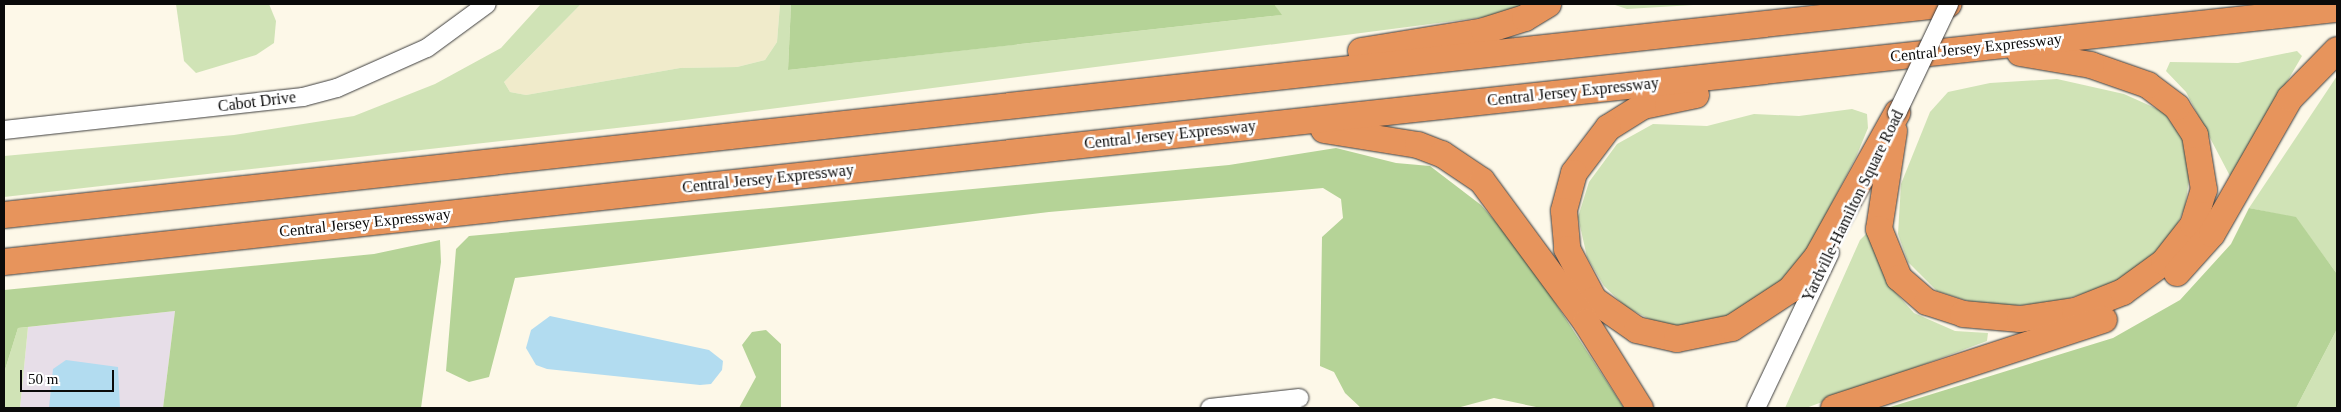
<!DOCTYPE html>
<style>
body{margin:0}
#map{position:relative;width:2341px;height:412px;overflow:hidden;background:#fdf8e8;font-family:Georgia,serif}
div>[style]{position:absolute}
.industrial>*{inset:0;background:#e7dee8}
.farmland>*{inset:0;background:#f0ebcb}
.green>*{inset:0;background:#d0e3b6}
.forest>*{inset:0;background:#b5d397}
.water>*{inset:0;background:#b2dcf0}
.roads{filter:drop-shadow(0 0 1px #3d3d3d) drop-shadow(0 0 1px #3d3d3d)}
.minor>*{height:18px;margin:-9px;padding:0 9px;transform-origin:9px;border-radius:9px;background:#fff}
.highway>*{height:26px;margin:-13px;padding:0 13px;transform-origin:13px;border-radius:13px;background:#e7945c}
.bridges{filter:drop-shadow(0 0 1px #3d3d3d) drop-shadow(0 0 1px #3d3d3d)}
.minor-bridge>*{height:18px;margin:-9px;padding:0 9px;transform-origin:9px;border-radius:9px;background:#fff}
span{translate:-50% -50%;white-space:nowrap;text-align:center;line-height:1.15;-webkit-text-stroke:5px #fff;paint-order:stroke}
.street-label{font-size:16px;color:#0a0a0a}
.frame{position:absolute;inset:0;border:5px solid #0a0a0a;pointer-events:none}
.scale{position:absolute;left:20px;top:370px;width:94px;height:22px;box-sizing:border-box;border:2px solid #0a0a0a;border-top:0;padding-left:6px;font-size:15px;line-height:18px;white-space:nowrap;color:#0a0a0a;-webkit-text-stroke:4px #fff;paint-order:stroke}
</style>
<div id="map">
<div class="industrial">
<i style="clip-path:polygon(175px 311px,163px 408px,20px 408px,28px 327px)"></i>
</div>
<div class="farmland">
<i style="clip-path:polygon(581px 4px,780px 4px,777px 42px,765px 60px,737px 67px,680px 68px,526px 95px,510px 92px,504px 82px)"></i>
</div>
<div class="green">
<i style="clip-path:polygon(176px 4px,269px 4px,276px 21px,274px 43px,256px 55px,196px 73px,184px 61px)"></i>
<i style="clip-path:polygon(541px 4px,581px 4px,504px 82px,510px 92px,526px 95px,680px 68px,737px 67px,765px 60px,777px 42px,780px 4px,791px 4px,788px 70px,1281px 15px,1274px 4px,1523px 4px,1508px 14px,661px 123px,4px 197px,4px 156px,234px 135px,354px 116px,435px 84px,501px 48px)"></i>
<i style="clip-path:polygon(1612px 4px,1710px 4px,1627px 9px)"></i>
<i style="clip-path:polygon(2297px 51px,2302px 56px,2231px 178px,2186px 92px,2166px 71px,2170px 62px,2238px 63px)"></i>
<i style="clip-path:polygon(2337px 76px,2337px 274px,2296px 218px,2249px 208px)"></i>
<i style="clip-path:polygon(2057px 79px,2124px 94px,2164px 112px,2183px 140px,2190px 173px,2185px 207px,2173px 234px,2142px 267px,2105px 287px,2053px 303px,1987px 307px,1937px 291px,1908px 262px,1898px 234px,1901px 184px,1930px 112px,1948px 92px,1990px 83px)"></i>
<i style="clip-path:polygon(1852px 109px,1867px 114px,1868px 128px,1856px 157px,1799px 266px,1769px 295px,1730px 318px,1694px 330px,1659px 324px,1626px 307px,1604px 286px,1587px 257px,1578px 217px,1589px 182px,1617px 144px,1653px 124px,1707px 126px,1754px 114px,1799px 116px)"></i>
<i style="clip-path:polygon(1867px 233px,1875px 242px,1886px 282px,1914px 313px,1955px 331px,1988px 333px,1987px 341px,1806px 408px,1785px 408px,1860px 240px)"></i>
<i style="clip-path:polygon(28px 327px,20px 408px,4px 408px,4px 373px,18px 328px)"></i>
<i style="clip-path:polygon(2337px 329px,2337px 408px,2296px 408px)"></i>
</div>
<div class="forest">
<i style="clip-path:polygon(791px 4px,1274px 4px,1282px 15px,788px 70px)"></i>
<i style="clip-path:polygon(1336px 148px,1396px 163px,1430px 166px,1481px 205px,1522px 252px,1624px 408px,1541px 408px,1494px 398px,1457px 408px,1361px 408px,1345px 393px,1334px 372px,1320px 366px,1322px 237px,1343px 218px,1341px 199px,1323px 188px,1049px 212px,515px 278px,489px 377px,469px 382px,446px 371px,456px 249px,469px 236px,1229px 165px)"></i>
<i style="clip-path:polygon(2249px 208px,2296px 217px,2337px 274px,2337px 329px,2296px 408px,1887px 408px,2113px 338px,2180px 300px,2231px 244px)"></i>
<i style="clip-path:polygon(440px 240px,441px 262px,421px 408px,163px 408px,175px 311px,18px 328px,4px 373px,4px 290px,374px 254px)"></i>
<i style="clip-path:polygon(766px 330px,781px 344px,781px 408px,739px 408px,756px 377px,742px 345px,752px 332px)"></i>
</div>
<div class="water">
<i style="clip-path:polygon(550px 316px,709px 350px,723px 361px,722px 370px,711px 384px,700px 385px,547px 369px,536px 365px,526px 348px,531px 330px)"></i>
<i style="clip-path:polygon(66px 360px,118px 367px,120px 408px,49px 408px,53px 369px)"></i>
</div>
<div class="roads">
<div class="minor">
<i style="left:4px;top:130px;width:301px;rotate:-6.3deg"></i>
<i style="left:303px;top:97px;width:35px;rotate:-15deg"></i>
<i style="left:337px;top:88px;width:98px;rotate:-24deg"></i>
<i style="left:427px;top:48px;width:74px;rotate:-36.3deg"></i>
<i style="left:1210px;top:408px;width:90px;rotate:-6.4deg"></i>
<i style="left:1756px;top:408px;width:172px;rotate:-64.5deg"></i>
</div>
<div class="highway">
<i style="left:1361px;top:51px;width:125px;rotate:-9.2deg"></i>
<i style="left:1484px;top:31px;width:43px;rotate:-17.6deg"></i>
<i style="left:1525px;top:18px;width:27px;rotate:-31deg"></i>
<i style="left:1696px;top:95px;width:54px;rotate:168.3deg"></i>
<i style="left:1643px;top:106px;width:41px;rotate:147.8deg"></i>
<i style="left:1608px;top:128px;width:56px;rotate:127.1deg"></i>
<i style="left:1574px;top:173px;width:39px;rotate:105deg"></i>
<i style="left:1564px;top:211px;width:38px;rotate:85deg"></i>
<i style="left:1567px;top:249px;width:58px;rotate:62.1deg"></i>
<i style="left:1594px;top:300px;width:52px;rotate:34.9deg"></i>
<i style="left:1637px;top:330px;width:41px;rotate:12.7deg"></i>
<i style="left:1677px;top:339px;width:56px;rotate:-11.3deg"></i>
<i style="left:1732px;top:328px;width:69px;rotate:-33.2deg"></i>
<i style="left:1790px;top:290px;width:43px;rotate:-50.7deg"></i>
<i style="left:1817px;top:257px;width:165px;rotate:-60.9deg"></i>
<i style="left:1324px;top:130px;width:95px;rotate:9.1deg"></i>
<i style="left:1418px;top:145px;width:26px;rotate:21deg"></i>
<i style="left:1442px;top:154px;width:48px;rotate:34deg"></i>
<i style="left:1482px;top:181px;width:175px;rotate:53.6deg"></i>
<i style="left:1586px;top:322px;width:102px;rotate:57.9deg"></i>
<i style="left:1894px;top:131px;width:99px;rotate:98.7deg"></i>
<i style="left:1879px;top:229px;width:53px;rotate:67.8deg"></i>
<i style="left:1899px;top:278px;width:37px;rotate:41deg"></i>
<i style="left:1927px;top:302px;width:38px;rotate:18deg"></i>
<i style="left:1963px;top:314px;width:57px;rotate:5deg"></i>
<i style="left:2020px;top:319px;width:56px;rotate:-8.3deg"></i>
<i style="left:2075px;top:311px;width:52px;rotate:-21.6deg"></i>
<i style="left:2123px;top:292px;width:51px;rotate:-36.2deg"></i>
<i style="left:2164px;top:262px;width:47px;rotate:-51.9deg"></i>
<i style="left:2193px;top:225px;width:37px;rotate:-73deg"></i>
<i style="left:2204px;top:190px;width:56px;rotate:-99.3deg"></i>
<i style="left:2195px;top:135px;width:33px;rotate:-123deg"></i>
<i style="left:2177px;top:107px;width:36px;rotate:-143deg"></i>
<i style="left:2148px;top:85px;width:60px;rotate:-160.7deg"></i>
<i style="left:2091px;top:65px;width:72px;rotate:-170.4deg"></i>
<i style="left:4px;top:215px;width:1956px;rotate:-6.19deg"></i>
<i style="left:4px;top:262px;width:2347px;rotate:-6.19deg"></i>
<i style="left:2177px;top:273px;width:52px;rotate:-48.1deg"></i>
<i style="left:2212px;top:234px;width:157px;rotate:-60.2deg"></i>
<i style="left:2290px;top:98px;width:67px;rotate:-45.6deg"></i>
<i style="left:1834px;top:408px;width:284px;rotate:-18.1deg"></i>
</div>
</div>
<div class="bridges">
<div class="minor-bridge">
<i style="left:1897px;top:113px;width:121px;rotate:-64.5deg"></i>
</div>
</div>
<div class="street-label">
<span style="left:1976px;top:48px;rotate:-6deg">Central Jersey Expressway</span>
<span style="left:1573px;top:92px;rotate:-6deg">Central Jersey Expressway</span>
<span style="left:257px;top:102px;rotate:-7deg">Cabot Drive</span>
<span style="left:1170px;top:135px;rotate:-6deg">Central Jersey Expressway</span>
<span style="left:768px;top:179px;rotate:-6deg">Central Jersey Expressway</span>
<span style="left:1853px;top:206px;rotate:-64deg">Yardville-Hamilton Square Road</span>
<span style="left:365px;top:223px;rotate:-6deg">Central Jersey Expressway</span>
</div>
<div class="frame"></div>
<div class="scale">50 m</div>
</div>
